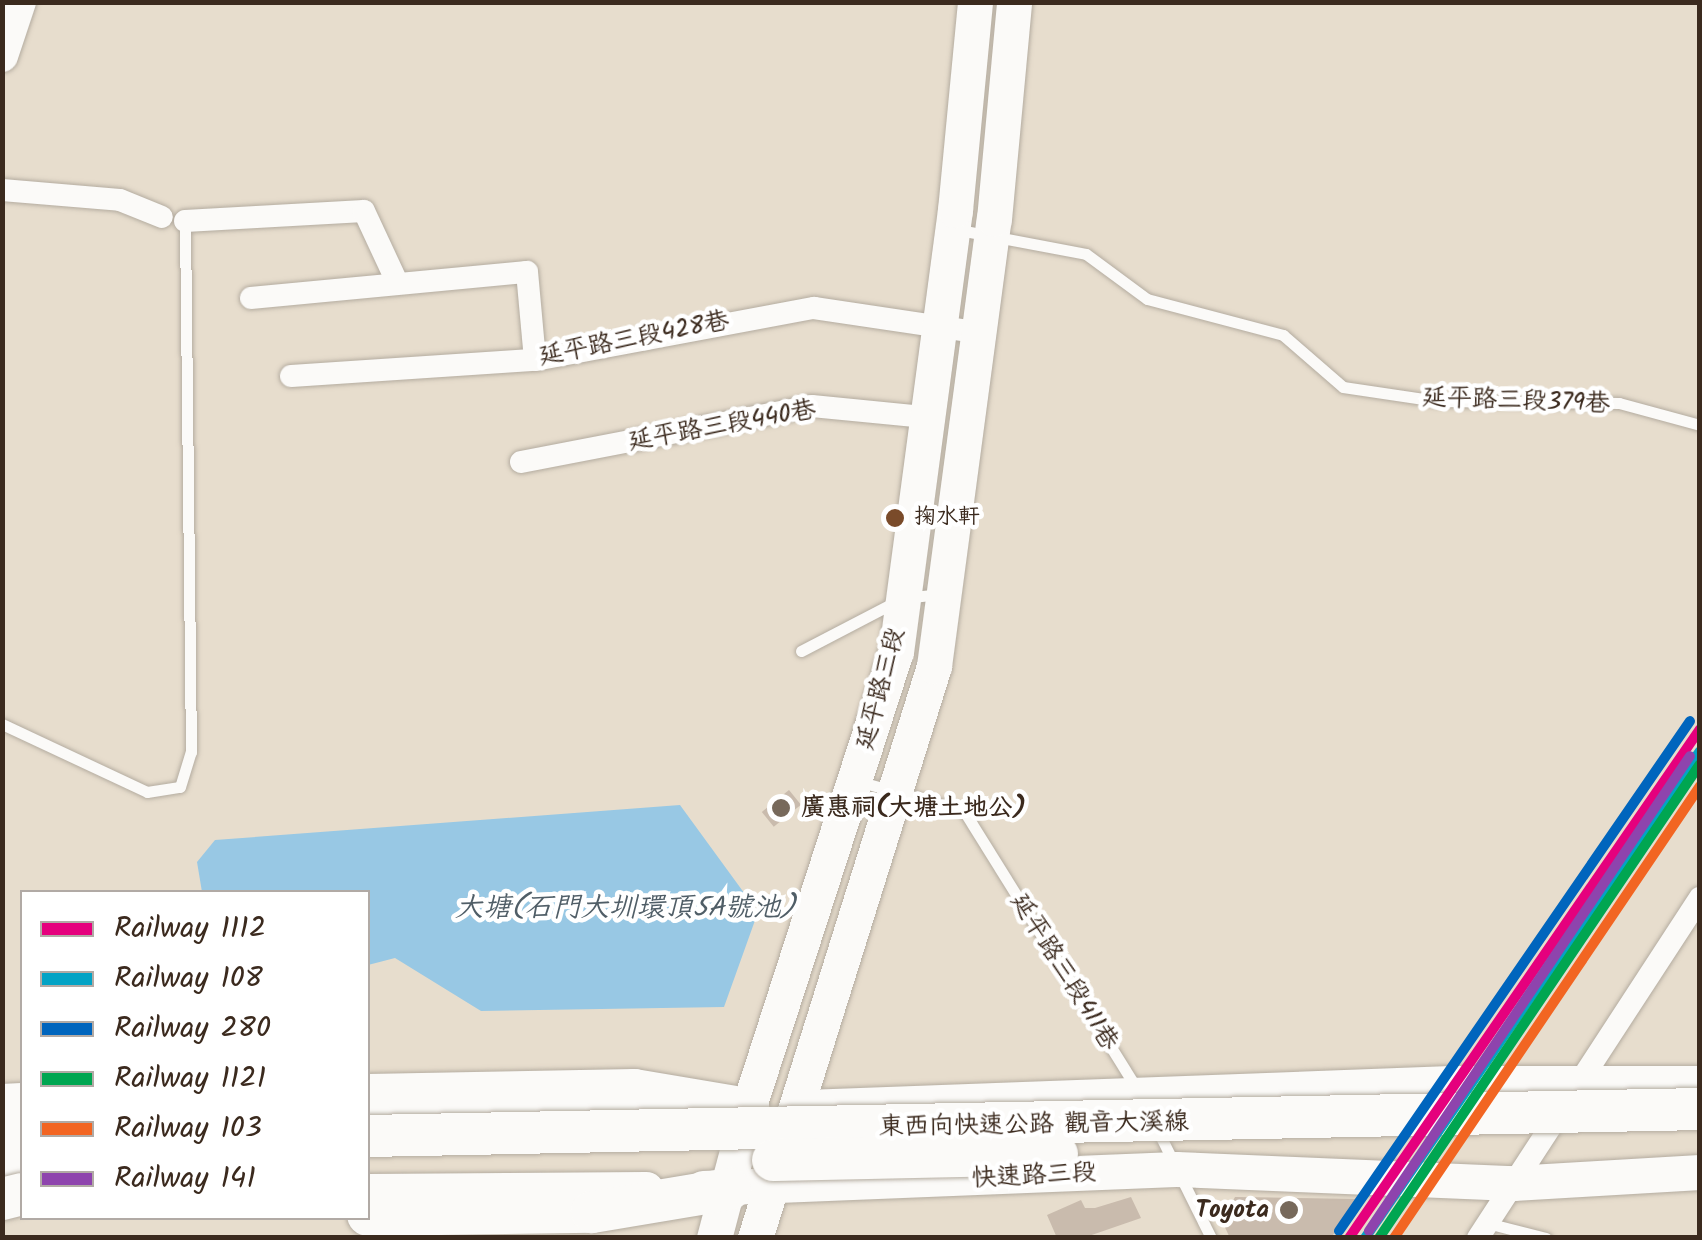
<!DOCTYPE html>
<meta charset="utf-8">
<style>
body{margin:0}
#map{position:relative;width:1702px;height:1240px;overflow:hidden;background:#e7ddcd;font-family:Kalam,"LXGW WenKai TC",sans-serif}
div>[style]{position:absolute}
.water>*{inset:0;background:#98c8e4}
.building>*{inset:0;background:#c9bbad;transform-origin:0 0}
.roads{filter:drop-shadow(0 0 2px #b4aca0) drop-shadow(0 0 2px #b4aca0)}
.lane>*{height:11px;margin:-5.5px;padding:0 5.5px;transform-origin:5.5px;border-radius:5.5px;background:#fbfaf8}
.street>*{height:22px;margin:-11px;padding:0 11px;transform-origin:11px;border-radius:11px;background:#fbfaf8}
.secondary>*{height:32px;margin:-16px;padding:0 16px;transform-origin:16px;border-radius:16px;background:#fbfaf8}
.primary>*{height:35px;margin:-17.5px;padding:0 17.5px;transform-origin:17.5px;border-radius:17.5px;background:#fbfaf8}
.highway>*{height:42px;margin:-21px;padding:0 21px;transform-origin:21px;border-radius:21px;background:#fbfaf8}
.bridges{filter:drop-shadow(0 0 2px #b4aca0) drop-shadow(0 0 2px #b4aca0)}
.highway-bridge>*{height:42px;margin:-21px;padding:0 21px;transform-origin:21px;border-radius:21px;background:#fbfaf8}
.rail-1>*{height:10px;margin:-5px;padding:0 5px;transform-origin:5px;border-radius:5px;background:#e5007d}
.rail-2>*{height:10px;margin:-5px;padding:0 5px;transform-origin:5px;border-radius:5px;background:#03a3c5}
.rail-3>*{height:10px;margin:-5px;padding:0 5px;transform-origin:5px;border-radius:5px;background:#0065bd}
.rail-4>*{height:10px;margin:-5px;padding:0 5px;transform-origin:5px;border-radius:5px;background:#00a651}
.rail-5>*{height:10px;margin:-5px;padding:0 5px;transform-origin:5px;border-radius:5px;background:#f26522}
.rail-6>*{height:10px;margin:-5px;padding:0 5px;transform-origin:5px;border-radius:5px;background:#8e44ad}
.dots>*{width:28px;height:28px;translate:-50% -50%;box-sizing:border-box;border:5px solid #fff;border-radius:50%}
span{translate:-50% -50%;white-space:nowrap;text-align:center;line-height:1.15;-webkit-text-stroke:9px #fff;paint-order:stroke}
.bus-label{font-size:22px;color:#3b2a1e}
.left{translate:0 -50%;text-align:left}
.street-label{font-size:25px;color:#3b2a1e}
.poi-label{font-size:25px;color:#3b2a1e;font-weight:700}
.right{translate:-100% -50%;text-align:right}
.water-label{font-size:28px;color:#505e67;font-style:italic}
.frame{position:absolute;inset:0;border:5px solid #3b2a1e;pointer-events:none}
.legend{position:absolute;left:20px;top:890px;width:350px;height:330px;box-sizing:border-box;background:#fff;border:2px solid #b1aaa5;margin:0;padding:12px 18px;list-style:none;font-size:30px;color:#3b2a1e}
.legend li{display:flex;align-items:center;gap:20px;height:50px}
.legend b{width:50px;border:2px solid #b1aaa5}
</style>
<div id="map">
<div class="water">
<i style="clip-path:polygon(680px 805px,758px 912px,724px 1007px,481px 1011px,395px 958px,368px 965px,368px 892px,202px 892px,197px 862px,215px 840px)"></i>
</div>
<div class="building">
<i style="left:789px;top:790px;width:19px;height:35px;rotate:51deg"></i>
<i style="clip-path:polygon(1131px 1197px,1141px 1218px,1083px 1238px,1057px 1238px,1047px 1215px,1081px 1200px,1085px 1208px,1095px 1208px)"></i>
<i style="clip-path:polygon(1235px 1197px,1357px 1199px,1331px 1238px,1230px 1238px,1222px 1221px)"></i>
</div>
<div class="roads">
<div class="lane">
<i style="left:954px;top:229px;width:134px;rotate:10.7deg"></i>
<i style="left:1086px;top:254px;width:76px;rotate:36.4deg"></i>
<i style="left:1147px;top:299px;width:141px;rotate:14.8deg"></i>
<i style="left:1283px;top:335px;width:79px;rotate:40.9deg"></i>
<i style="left:1343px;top:387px;width:95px;rotate:8.5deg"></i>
<i style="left:1437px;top:401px;width:182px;rotate:0.6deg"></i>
<i style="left:1619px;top:403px;width:84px;rotate:15.2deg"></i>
<i style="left:801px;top:651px;width:115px;rotate:-27.5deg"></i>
<i style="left:903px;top:598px;width:37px;rotate:-6deg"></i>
<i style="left:2px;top:724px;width:160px;rotate:25.1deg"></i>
<i style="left:147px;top:792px;width:33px;rotate:-9deg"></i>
<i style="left:180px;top:787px;width:37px;rotate:-73deg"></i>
<i style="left:191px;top:752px;width:531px;rotate:-90.65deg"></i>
<i style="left:861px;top:782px;width:107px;rotate:15.7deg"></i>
<i style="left:964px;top:811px;width:329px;rotate:58.1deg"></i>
<i style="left:1157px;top:1129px;width:122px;rotate:63.6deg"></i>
<i style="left:1487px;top:1223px;width:61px;rotate:14.3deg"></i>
</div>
<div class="street">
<i style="left:2px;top:190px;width:118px;rotate:4.8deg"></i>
<i style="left:120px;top:200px;width:45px;rotate:22deg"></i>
<i style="left:185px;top:221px;width:179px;rotate:-3.2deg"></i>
<i style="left:364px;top:211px;width:78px;rotate:65.1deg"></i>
<i style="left:251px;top:298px;width:277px;rotate:-5.4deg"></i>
<i style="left:527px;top:272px;width:88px;rotate:84.8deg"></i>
<i style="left:291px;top:376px;width:245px;rotate:-3.8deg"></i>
<i style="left:535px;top:360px;width:284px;rotate:-10.6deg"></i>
<i style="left:814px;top:308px;width:162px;rotate:8.5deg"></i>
<i style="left:521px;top:462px;width:296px;rotate:-10.9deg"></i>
<i style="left:812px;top:406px;width:114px;rotate:5.6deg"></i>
<i style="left:1478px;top:1238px;width:406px;rotate:-56.9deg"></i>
</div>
<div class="secondary">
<i style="left:2px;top:56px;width:57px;rotate:-71.6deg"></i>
</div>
<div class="primary">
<i style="left:806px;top:1107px;width:645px;rotate:-2.13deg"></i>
<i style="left:1451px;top:1083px;width:249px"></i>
<i style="left:703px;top:1188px;width:473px;rotate:-2.3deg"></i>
<i style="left:1176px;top:1169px;width:337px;rotate:2.4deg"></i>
<i style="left:1513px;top:1183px;width:187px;rotate:-3.4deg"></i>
<i style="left:368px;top:1191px;width:278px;rotate:-0.4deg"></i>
<i style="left:714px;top:1238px;width:133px;rotate:-75.2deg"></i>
<i style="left:748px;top:1109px;width:480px;rotate:-72.1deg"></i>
<i style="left:896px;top:652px;width:446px;rotate:-82.4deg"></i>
<i style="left:955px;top:210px;width:209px;rotate:-84.5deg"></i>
<i style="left:755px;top:1238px;width:599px;rotate:-72.62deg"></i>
<i style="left:934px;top:666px;width:451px;rotate:-82.4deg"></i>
<i style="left:994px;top:219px;width:218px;rotate:-84.7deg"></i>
</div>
<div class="highway">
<i style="left:368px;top:1095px;width:266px;rotate:-1.1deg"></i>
<i style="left:634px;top:1090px;width:116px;rotate:9.5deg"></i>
<i style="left:2px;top:1105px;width:20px;rotate:-3deg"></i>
<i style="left:2px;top:1139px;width:20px"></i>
<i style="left:2px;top:1171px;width:20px;rotate:-3deg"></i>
<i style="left:368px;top:1215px;width:224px;rotate:-0.8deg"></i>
<i style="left:592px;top:1212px;width:140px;rotate:-9.5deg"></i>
</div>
</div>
<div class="bridges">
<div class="highway-bridge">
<i style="left:368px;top:1136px;width:1332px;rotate:-1.16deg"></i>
<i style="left:773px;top:1160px;width:284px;rotate:-1.2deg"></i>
<i style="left:2px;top:1199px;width:21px;rotate:-14deg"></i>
</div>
</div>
<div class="rail-1">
<i style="left:1349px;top:1238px;width:618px;rotate:-55.41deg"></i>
</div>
<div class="rail-2">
<i style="left:1365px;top:1238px;width:591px;rotate:-55.48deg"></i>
</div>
<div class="rail-3">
<i style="left:1339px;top:1231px;width:619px;rotate:-55.46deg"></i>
</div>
<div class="rail-4">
<i style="left:1379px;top:1238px;width:572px;rotate:-55.89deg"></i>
</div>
<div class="rail-5">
<i style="left:1394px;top:1238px;width:546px;rotate:-55.9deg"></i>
</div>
<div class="rail-6">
<i style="left:1369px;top:1231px;width:573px;rotate:-55.95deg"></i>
</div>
<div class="dots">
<i style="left:895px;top:518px;background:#7a4b2a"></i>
<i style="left:781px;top:808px;background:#77695b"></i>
<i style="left:1289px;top:1210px;background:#77695b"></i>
</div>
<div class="bus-label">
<span class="left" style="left:914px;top:518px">掬水軒</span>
</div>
<div class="street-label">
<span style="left:634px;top:339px;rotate:-11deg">延平路三段428巷</span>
<span style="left:1516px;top:401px;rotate:2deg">延平路三段379巷</span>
<span style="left:722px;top:426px;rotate:-10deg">延平路三段440巷</span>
<span style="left:881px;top:689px;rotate:-75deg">延平路三段</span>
<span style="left:1064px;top:972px;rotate:58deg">延平路三段411巷</span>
<span style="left:1034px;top:1125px;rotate:-1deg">東西向快速公路 觀音大溪線</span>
<span style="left:1034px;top:1176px;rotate:-3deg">快速路三段</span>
</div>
<div class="poi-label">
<span class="left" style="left:801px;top:808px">廣惠祠(大塘土地公)</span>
<span class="right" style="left:1269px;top:1210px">Toyota</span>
</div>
<div class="water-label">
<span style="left:625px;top:909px">大塘(石門大圳環頂5A號池)</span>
</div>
<div class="frame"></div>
<ul class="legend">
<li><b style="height:12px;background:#e5007d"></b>Railway 1112</li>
<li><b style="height:12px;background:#03a3c5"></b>Railway 108</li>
<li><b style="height:12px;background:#0065bd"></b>Railway 280</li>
<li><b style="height:12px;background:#00a651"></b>Railway 1121</li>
<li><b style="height:12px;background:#f26522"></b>Railway 103</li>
<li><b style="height:12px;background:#8e44ad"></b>Railway 141</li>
</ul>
</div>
